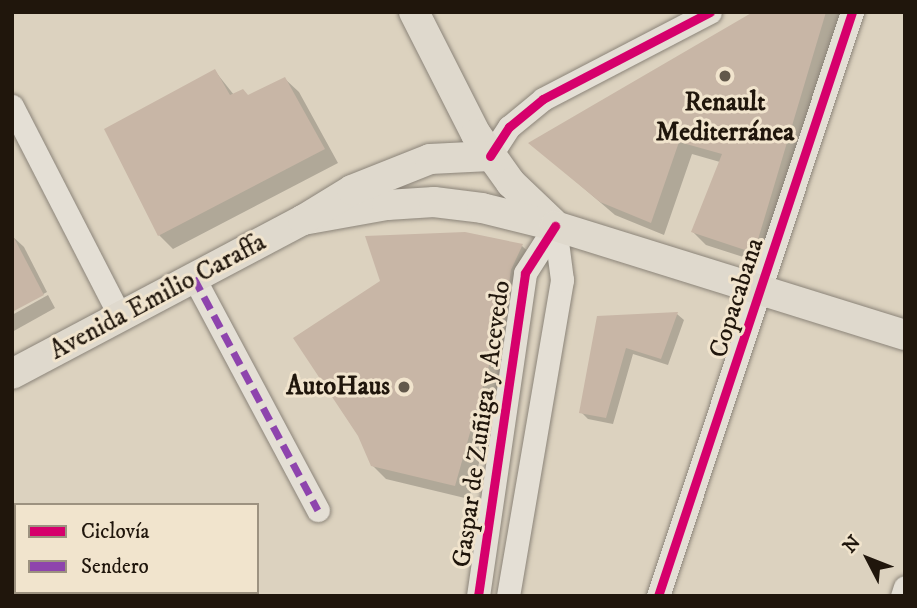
<!DOCTYPE html>
<meta charset="utf-8">
<style>
body{margin:0}
#map{position:relative;width:917px;height:608px;overflow:hidden;background:#dcd2bf;font-family:"IM FELL DW Pica",serif}
div>[style]{position:absolute}
.shadow>*{inset:0;background:#0003}
.building>*{inset:0;background:#c8b6a6}
.roads{filter:drop-shadow(0 0 2px #8b8479) drop-shadow(0 0 2px #8b8479)}
.minor>*{height:23px;margin:-11.5px;padding:0 11.5px;transform-origin:11.5px;border-radius:11.5px;background:#e4dfd5}
.major>*{height:30px;margin:-15px;padding:0 15px;transform-origin:15px;border-radius:15px;background:#dfd9cd}
.quiet>*{height:7px;margin-top:-3.5px;transform-origin:0;background:repeating-linear-gradient(90deg,#8e44ad 0 14px,transparent 0 21px)}
.cycleway>*{height:9px;margin:-4.5px;padding:0 4.5px;transform-origin:4.5px;border-radius:4.5px;background:#d6006c}
.dots>*{width:19px;height:19px;translate:-50% -50%;box-sizing:border-box;border:4px solid #f1e4cd;border-radius:50%}
span{translate:-50% -50%;white-space:nowrap;text-align:center;line-height:1.15;-webkit-text-stroke:6px #f1e4cd;paint-order:stroke}
.poi-label{font-size:26px;color:#20160c;font-weight:700}
.right{translate:-100% -50%;text-align:right}
.street-label{font-size:26px;color:#20160c}
.frame{position:absolute;inset:0;border:14px solid #20160c;pointer-events:none}
.legend{position:absolute;left:14px;top:503px;width:245px;height:91px;box-sizing:border-box;background:#f1e4cd;border:2px solid #9d9280;margin:0;padding:9px 12px;list-style:none;font-size:21px;color:#20160c}
.legend li{display:flex;align-items:center;gap:14px;height:35px}
.legend b{width:35px;border:2px solid #9d9280}
.north{position:absolute;left:833px;top:524px;width:70px;height:70px;-webkit-text-stroke:5px #f1e4cd;paint-order:stroke;rotate:312deg;font-size:19px;font-weight:700;line-height:28px;text-align:center;color:#20160c}
.north::after{content:'';display:block;margin:auto;width:24px;height:32px;background:#20160c;clip-path:polygon(50% 0,100% 100%,50% 72%,0 100%)}
</style>
<div id="map">
<div class="shadow">
<i style="clip-path:polygon(756px 12px,844px 12px,768px 265px,706px 245px,693px 232px,720px 162px,692px 154px,664px 235px,615px 215px,531px 143px)"></i>
<i style="clip-path:polygon(215px 71px,234px 95px,248px 97px,285px 79px,299px 92px,338px 163px,173px 249px,159px 235px)"></i>
<i style="clip-path:polygon(464px 233px,522px 246px,536px 259px,469px 499px,386px 479px,372px 465px)"></i>
<i style="clip-path:polygon(12px 236px,24px 247px,47px 292px,12px 311px)"></i>
<i style="clip-path:polygon(48px 295px,55px 308px,12px 332px,12px 315px)"></i>
<i style="clip-path:polygon(677px 314px,684px 320px,668px 365px,633px 354px,613px 424px,588px 419px,581px 412px,598px 318px)"></i>
</div>
<div class="building">
<i style="clip-path:polygon(753px 12px,826px 12px,754px 253px,691px 232px,722px 154px,679px 142px,651px 223px,600px 202px,528px 143px)"></i>
<i style="clip-path:polygon(215px 69px,230px 95px,243px 89px,248px 95px,285px 77px,325px 149px,158px 236px,104px 129px)"></i>
<i style="clip-path:polygon(465px 232px,523px 244px,511px 270px,506px 305px,455px 486px,371px 466px,358px 436px,293px 338px,380px 281px,365px 236px)"></i>
<i style="clip-path:polygon(12px 234px,44px 295px,12px 312px)"></i>
<i style="clip-path:polygon(678px 312px,661px 359px,626px 348px,606px 418px,579px 413px,597px 316px)"></i>
</div>
<div class="roads">
<div class="minor">
<i style="left:12px;top:106px;width:238px;rotate:62.8deg"></i>
<i style="left:490px;top:156px;width:35px;rotate:-57deg"></i>
<i style="left:509px;top:127px;width:44px;rotate:-39.5deg"></i>
<i style="left:543px;top:99px;width:188px;rotate:-27.5deg"></i>
<i style="left:194px;top:278px;width:263px;rotate:61.9deg"></i>
<i style="left:478px;top:596px;width:326px;rotate:-81.7deg"></i>
<i style="left:525px;top:273px;width:56px;rotate:-57.4deg"></i>
<i style="left:508px;top:596px;width:321px;rotate:-80.3deg"></i>
<i style="left:562px;top:280px;width:54px;rotate:-97.4deg"></i>
<i style="left:658px;top:596px;width:615px;rotate:-71.62deg"></i>
<i style="left:902px;top:596px;width:9px;rotate:-72deg"></i>
</div>
<div class="major">
<i style="left:414px;top:12px;width:137px;rotate:63.1deg"></i>
<i style="left:476px;top:134px;width:60px;rotate:54.5deg"></i>
<i style="left:511px;top:183px;width:58px;rotate:43.6deg"></i>
<i style="left:303px;top:220px;width:85px;rotate:-10.1deg"></i>
<i style="left:387px;top:205px;width:47px;rotate:-3.7deg"></i>
<i style="left:434px;top:202px;width:48px;rotate:7.1deg"></i>
<i style="left:482px;top:208px;width:75px;rotate:13.9deg"></i>
<i style="left:555px;top:226px;width:367px;rotate:17.3deg"></i>
<i style="left:12px;top:374px;width:329px;rotate:-27.9deg"></i>
<i style="left:303px;top:220px;width:57px;rotate:-31.5deg"></i>
<i style="left:352px;top:190px;width:84px;rotate:-21.7deg"></i>
<i style="left:430px;top:159px;width:60px;rotate:-2.9deg"></i>
</div>
</div>
<div class="quiet">
<i style="left:194px;top:278px;width:263px;rotate:61.9deg"></i>
</div>
<div class="cycleway">
<i style="left:490px;top:156px;width:35px;rotate:-57deg"></i>
<i style="left:509px;top:127px;width:44px;rotate:-39.5deg"></i>
<i style="left:543px;top:99px;width:188px;rotate:-27.5deg"></i>
<i style="left:478px;top:596px;width:326px;rotate:-81.7deg"></i>
<i style="left:525px;top:273px;width:56px;rotate:-57.4deg"></i>
<i style="left:658px;top:596px;width:615px;rotate:-71.62deg"></i>
</div>
<div class="dots">
<i style="left:725px;top:76px;background:#62584b"></i>
<i style="left:404px;top:387px;background:#62584b"></i>
</div>
<div class="poi-label">
<span style="left:725px;top:118px">Renault<br>Mediterránea</span>
<span class="right" style="left:390px;top:387px">AutoHaus</span>
</div>
<div class="street-label">
<span style="left:158px;top:297px;rotate:-28deg">Avenida Emilio Caraffa</span>
<span style="left:737px;top:298px;rotate:-72deg">Copacabana</span>
<span style="left:482px;top:424px;rotate:-82deg">Gaspar de Zuñiga y Acevedo</span>
</div>
<div class="frame"></div>
<ul class="legend">
<li><b style="height:9px;background:#d6006c"></b>Ciclovía</li>
<li><b style="height:9px;background:#8e44ad"></b>Sendero</li>
</ul>
<div class="north">N</div>
</div>
